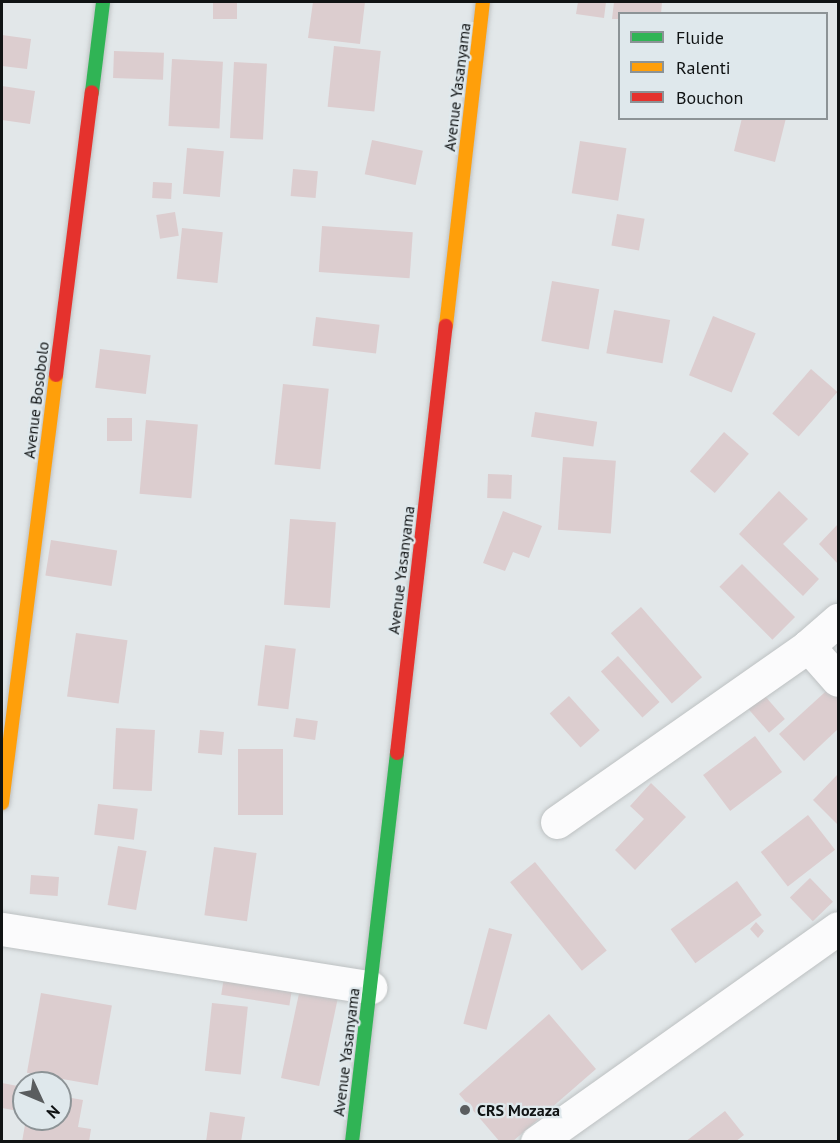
<!DOCTYPE html>
<style>
body{margin:0}
#map{position:relative;width:840px;height:1143px;overflow:hidden;background:#e2e7e9;font-family:"PT Sans",sans-serif}
div>[style]{position:absolute}
.building>*{inset:0;background:#dccdcf;transform-origin:0 0}
.roads{filter:drop-shadow(0 0 2px #bdc1c2) drop-shadow(0 0 2px #bdc1c2)}
.street>*{height:33px;margin:-16.5px;padding:0 16.5px;transform-origin:16.5px;border-radius:16.5px;background:#fbfbfc}
.fast>*{height:14px;margin:-7px;padding:0 7px;transform-origin:7px;border-radius:7px;background:#30b455}
.slow>*{height:14px;margin:-7px;padding:0 7px;transform-origin:7px;border-radius:7px;background:#ff9f0a}
.jam>*{height:14px;margin:-7px;padding:0 7px;transform-origin:7px;border-radius:7px;background:#e5322d}
.dots>*{width:16px;height:16px;translate:-50% -50%;box-sizing:border-box;border:3px solid #dfe8ec;border-radius:50%}
span{translate:-50% -50%;white-space:nowrap;text-align:center;line-height:1.15;-webkit-text-stroke:4.5px #dfe8ec;paint-order:stroke}
.street-label{font-size:16px;color:#101314}
.poi-label{font-size:16px;color:#101314;font-weight:700}
.left{translate:0 -50%;text-align:left}
.frame{position:absolute;inset:0;border:3px solid #101314;pointer-events:none}
.legend{position:absolute;left:618px;top:12px;width:210px;height:108px;box-sizing:border-box;background:#dfe8ec;border:2px solid #8c9396;margin:0;padding:8px 10px;list-style:none;font-size:18px;color:#101314}
.legend li{display:flex;align-items:center;gap:12px;height:30px}
.legend b{width:30px;border:2px solid #8c9396}
.north{position:absolute;left:12px;top:1071px;width:60px;height:60px;box-sizing:border-box;background:#dfe8ec;border:2px solid #8c9396;border-radius:50%;rotate:134deg;font-size:16px;font-weight:700;line-height:24px;text-align:center;color:#101314}
.north::after{content:'';display:block;margin:auto;width:21px;height:27px;background:#5a5d5f;clip-path:polygon(50% 0,100% 100%,50% 72%,0 100%)}
</style>
<div id="map">
<div class="building">
<i style="left:213px;top:2px;width:24px;height:17px"></i>
<i style="clip-path:polygon(313px 2px,365px 2px,360px 44px,308px 38px)"></i>
<i style="clip-path:polygon(578px 2px,606px 2px,604px 18px,576px 14px)"></i>
<i style="clip-path:polygon(614px 2px,662px 2px,661px 14px,620px 14px,620px 19px,612px 19px)"></i>
<i style="clip-path:polygon(2px 35px,31px 39px,27px 69px,2px 66px)"></i>
<i style="left:334px;top:46px;width:47px;height:61px;rotate:6deg"></i>
<i style="left:114px;top:51px;width:50px;height:27px;rotate:2deg"></i>
<i style="left:172px;top:59px;width:51px;height:67px;rotate:3deg"></i>
<i style="left:234px;top:62px;width:33px;height:76px;rotate:3deg"></i>
<i style="clip-path:polygon(2px 86px,35px 91px,30px 124px,2px 120px)"></i>
<i style="clip-path:polygon(742px 118px,786px 118px,775px 162px,734px 151px)"></i>
<i style="left:372px;top:140px;width:52px;height:35px;rotate:12deg"></i>
<i style="left:580px;top:141px;width:47px;height:53px;rotate:9deg"></i>
<i style="left:187px;top:148px;width:37px;height:46px;rotate:5deg"></i>
<i style="left:293px;top:169px;width:25px;height:27px;rotate:5deg"></i>
<i style="left:153px;top:182px;width:19px;height:16px;rotate:3deg"></i>
<i style="left:175px;top:212px;width:24px;height:19px;rotate:81deg"></i>
<i style="left:617px;top:214px;width:28px;height:32px;rotate:10deg"></i>
<i style="left:322px;top:226px;width:91px;height:46px;rotate:4deg"></i>
<i style="left:182px;top:228px;width:41px;height:51px;rotate:6deg"></i>
<i style="left:552px;top:281px;width:48px;height:61px;rotate:10deg"></i>
<i style="left:614px;top:310px;width:57px;height:44px;rotate:10deg"></i>
<i style="left:713px;top:316px;width:46px;height:64px;rotate:22deg"></i>
<i style="left:316px;top:317px;width:64px;height:29px;rotate:7deg"></i>
<i style="left:100px;top:349px;width:51px;height:39px;rotate:7deg"></i>
<i style="left:811px;top:369px;width:35px;height:59px;rotate:41deg"></i>
<i style="left:283px;top:384px;width:46px;height:81px;rotate:6deg"></i>
<i style="left:535px;top:412px;width:63px;height:25px;rotate:9deg"></i>
<i style="left:107px;top:418px;width:25px;height:23px"></i>
<i style="left:146px;top:420px;width:52px;height:74px;rotate:5deg"></i>
<i style="left:724px;top:432px;width:33px;height:52px;rotate:41deg"></i>
<i style="left:563px;top:457px;width:53px;height:73px;rotate:4deg"></i>
<i style="left:488px;top:474px;width:24px;height:24px;rotate:2deg"></i>
<i style="clip-path:polygon(779px 491px,808px 519px,783px 544px,819px 579px,803px 596px,739px 534px)"></i>
<i style="clip-path:polygon(503px 511px,542px 526px,529px 558px,513px 552px,505px 571px,483px 563px)"></i>
<i style="left:290px;top:519px;width:46px;height:86px;rotate:4deg"></i>
<i style="clip-path:polygon(838px 524px,838px 564px,819px 544px)"></i>
<i style="left:51px;top:540px;width:67px;height:36px;rotate:9deg"></i>
<i style="left:742px;top:564px;width:75px;height:32px;rotate:45deg"></i>
<i style="left:641px;top:607px;width:93px;height:40px;rotate:49deg"></i>
<i style="left:76px;top:633px;width:52px;height:64px;rotate:8deg"></i>
<i style="left:265px;top:645px;width:31px;height:61px;rotate:7deg"></i>
<i style="left:618px;top:656px;width:62px;height:23px;rotate:48deg"></i>
<i style="clip-path:polygon(835px 683px,838px 687px,838px 729px,804px 761px,779px 734px)"></i>
<i style="left:758px;top:688px;width:41px;height:21px;rotate:49deg"></i>
<i style="left:569px;top:696px;width:46px;height:26px;rotate:48deg"></i>
<i style="left:296px;top:718px;width:22px;height:19px;rotate:8deg"></i>
<i style="left:116px;top:728px;width:39px;height:61px;rotate:3deg"></i>
<i style="left:200px;top:730px;width:24px;height:23px;rotate:5deg"></i>
<i style="left:755px;top:736px;width:45px;height:65px;rotate:53deg"></i>
<i style="left:238px;top:749px;width:45px;height:66px"></i>
<i style="clip-path:polygon(838px 774px,838px 825px,813px 800px)"></i>
<i style="clip-path:polygon(651px 783px,686px 817px,635px 870px,615px 850px,644px 819px,630px 806px)"></i>
<i style="left:98px;top:804px;width:40px;height:31px;rotate:7deg"></i>
<i style="left:808px;top:815px;width:44px;height:60px;rotate:52deg"></i>
<i style="left:118px;top:846px;width:29px;height:60px;rotate:10deg"></i>
<i style="left:214px;top:847px;width:43px;height:69px;rotate:8deg"></i>
<i style="left:535px;top:862px;width:114px;height:32px;rotate:51deg"></i>
<i style="left:31px;top:875px;width:28px;height:19px;rotate:4deg"></i>
<i style="left:810px;top:878px;width:33px;height:28px;rotate:46deg"></i>
<i style="left:737px;top:881px;width:42px;height:82px;rotate:54deg"></i>
<i style="clip-path:polygon(756px 922px,764px 931px,758px 938px,750px 929px)"></i>
<i style="left:489px;top:928px;width:24px;height:99px;rotate:15deg"></i>
<i style="left:225px;top:971px;width:69px;height:24px;rotate:9deg"></i>
<i style="left:301px;top:984px;width:39px;height:96px;rotate:12deg"></i>
<i style="left:41px;top:993px;width:72px;height:81px;rotate:10deg"></i>
<i style="left:212px;top:1003px;width:36px;height:68px;rotate:6deg"></i>
<i style="clip-path:polygon(549px 1014px,596px 1069px,512px 1142px,500px 1142px,459px 1094px)"></i>
<i style="clip-path:polygon(2px 1083px,23px 1087px,18px 1111px,2px 1108px)"></i>
<i style="clip-path:polygon(60px 1096px,83px 1100px,78px 1127px,91px 1129px,89px 1142px,22px 1142px,26px 1119px,60px 1119px)"></i>
<i style="clip-path:polygon(725px 1111px,744px 1135px,735px 1142px,685px 1142px)"></i>
<i style="clip-path:polygon(210px 1112px,245px 1117px,241px 1142px,206px 1142px)"></i>
</div>
<div class="roads">
<div class="street">
<i style="left:808px;top:646px;width:45px;rotate:48.6deg"></i>
<i style="left:557px;top:822px;width:307px;rotate:-35deg"></i>
<i style="left:808px;top:646px;width:40px;rotate:-41deg"></i>
<i style="left:2px;top:929px;width:373px;rotate:9deg"></i>
<i style="left:537px;top:1142px;width:369px;rotate:-35.4deg"></i>
</div>
<div class="fast">
<i style="left:92px;top:92px;width:91px;rotate:-83deg"></i>
<i style="left:352px;top:1142px;width:392px;rotate:-83.4deg"></i>
</div>
<div class="slow">
<i style="left:446px;top:326px;width:326px;rotate:-83.5deg"></i>
<i style="left:2px;top:803px;width:431px;rotate:-82.8deg"></i>
</div>
<div class="jam">
<i style="left:56px;top:375px;width:285px;rotate:-82.8deg"></i>
<i style="left:397px;top:753px;width:430px;rotate:-83.5deg"></i>
</div>
</div>
<div class="dots">
<i style="left:465px;top:1110px;background:#5a5d5f"></i>
</div>
<div class="street-label">
<span style="left:457px;top:87px;rotate:-83deg">Avenue Yasanyama</span>
<span style="left:36px;top:400px;rotate:-83deg">Avenue Bosobolo</span>
<span style="left:401px;top:570px;rotate:-83deg">Avenue Yasanyama</span>
<span style="left:346px;top:1052px;rotate:-83deg">Avenue Yasanyama</span>
</div>
<div class="poi-label">
<span class="left" style="left:477px;top:1110px">CRS Mozaza</span>
</div>
<div class="frame"></div>
<ul class="legend">
<li><b style="height:8px;background:#30b455"></b>Fluide</li>
<li><b style="height:8px;background:#ff9f0a"></b>Ralenti</li>
<li><b style="height:8px;background:#e5322d"></b>Bouchon</li>
</ul>
<div class="north">N</div>
</div>
